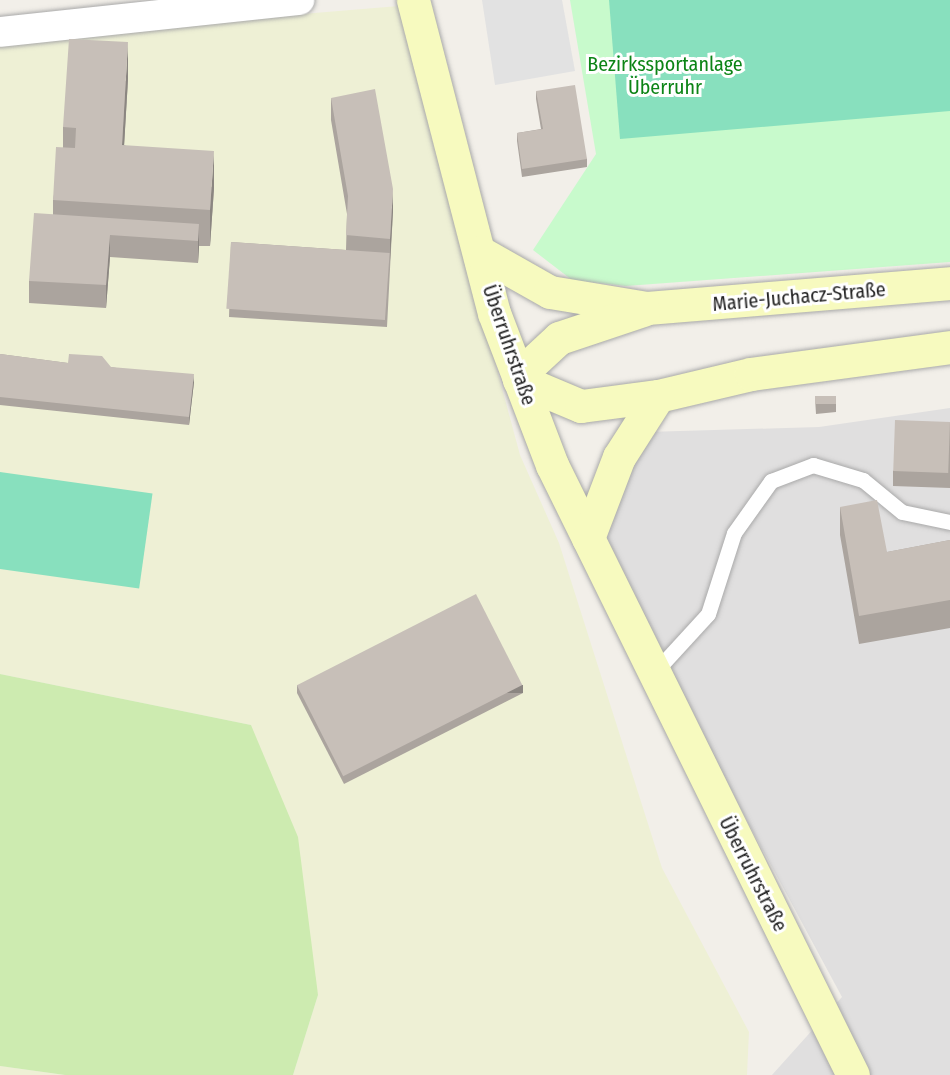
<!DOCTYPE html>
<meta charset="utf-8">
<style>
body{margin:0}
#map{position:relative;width:950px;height:1075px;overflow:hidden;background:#f2efe9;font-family:"Fira Sans Condensed",sans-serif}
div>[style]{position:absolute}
.residential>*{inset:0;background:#e0dfdf}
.farmland>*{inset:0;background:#eef0d5}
.grass>*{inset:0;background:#cdebb0}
.park>*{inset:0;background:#c8facc}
.pitch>*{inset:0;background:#88e0be;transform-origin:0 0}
.parking>*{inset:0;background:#e2e2e2}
.roads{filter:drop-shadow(0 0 2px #a9a9a9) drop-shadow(0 0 2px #a9a9a9)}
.lane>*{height:15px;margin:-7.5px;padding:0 7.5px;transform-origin:7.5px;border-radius:7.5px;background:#fff}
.street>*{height:30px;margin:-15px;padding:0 15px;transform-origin:15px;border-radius:15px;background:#fff}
.secondary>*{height:33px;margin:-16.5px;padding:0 16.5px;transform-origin:16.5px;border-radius:16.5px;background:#f7fabf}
.wall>*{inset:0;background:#aba49e}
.shaded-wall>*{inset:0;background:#8b8681;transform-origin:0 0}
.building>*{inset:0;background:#c7bfb8;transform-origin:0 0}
span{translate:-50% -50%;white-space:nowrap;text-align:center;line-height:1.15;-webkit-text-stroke:6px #fff;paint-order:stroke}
.park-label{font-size:20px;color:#0c8416}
.street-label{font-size:20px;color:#222}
</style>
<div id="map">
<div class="residential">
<i style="clip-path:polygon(950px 408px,950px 1075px,772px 1075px,842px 997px,592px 533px,647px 432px,819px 427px)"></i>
</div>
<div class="farmland">
<i style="clip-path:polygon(399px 6px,520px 455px,559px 543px,662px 868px,749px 1032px,747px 1075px,293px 1075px,318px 995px,251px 725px,0 674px,0 39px)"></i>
<i style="clip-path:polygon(0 1066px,65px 1075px,0 1075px)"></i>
</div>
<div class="grass">
<i style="clip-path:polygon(0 674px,251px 725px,298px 837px,318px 995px,293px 1075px,65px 1075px,0 1066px)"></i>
</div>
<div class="park">
<i style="clip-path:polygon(570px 0,950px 0,950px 262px,626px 286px,572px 280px,533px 250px,596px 154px)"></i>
</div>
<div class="pitch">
<i style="clip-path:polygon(609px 0,950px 0,950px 111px,620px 139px)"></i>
<i style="left:0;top:472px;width:154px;height:96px;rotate:8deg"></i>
</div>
<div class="parking">
<i style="clip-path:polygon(482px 0,562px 0,575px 71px,495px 85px)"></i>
</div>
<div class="roads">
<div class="lane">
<i style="left:653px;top:674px;width:81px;rotate:-47.5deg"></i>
<i style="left:708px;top:614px;width:85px;rotate:-72.2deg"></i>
<i style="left:734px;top:533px;width:64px;rotate:-54.6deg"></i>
<i style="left:771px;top:481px;width:45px;rotate:-20.9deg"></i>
<i style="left:813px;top:465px;width:52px;rotate:16.7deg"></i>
<i style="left:863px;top:480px;width:50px;rotate:39.4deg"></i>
<i style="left:902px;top:512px;width:49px;rotate:11.8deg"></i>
</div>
<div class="street">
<i style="left:0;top:32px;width:301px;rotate:-6.1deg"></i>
</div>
<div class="secondary">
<i style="left:413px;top:0;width:323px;rotate:75.5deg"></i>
<i style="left:494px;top:313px;width:163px;rotate:69.1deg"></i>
<i style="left:552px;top:465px;width:680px;rotate:63.74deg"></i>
<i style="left:479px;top:252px;width:81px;rotate:29.4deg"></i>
<i style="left:550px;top:292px;width:98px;rotate:9.4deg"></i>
<i style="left:647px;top:308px;width:304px;rotate:-4.7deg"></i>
<i style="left:518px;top:376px;width:56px;rotate:-42.8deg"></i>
<i style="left:559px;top:338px;width:89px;rotate:-18.4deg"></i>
<i style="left:519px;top:380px;width:67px;rotate:22.8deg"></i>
<i style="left:581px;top:406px;width:78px;rotate:-7.4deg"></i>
<i style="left:658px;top:396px;width:96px;rotate:-13.3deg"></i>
<i style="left:751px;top:374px;width:201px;rotate:-7.7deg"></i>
<i style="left:588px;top:538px;width:87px;rotate:-69.1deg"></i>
<i style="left:619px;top:457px;width:72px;rotate:-57.4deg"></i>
</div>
</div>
<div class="wall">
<i style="clip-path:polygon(128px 79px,124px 145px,214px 188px,210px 246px,199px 246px,198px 263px,110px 257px,106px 308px,29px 303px,29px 281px,53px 215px,53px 200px,63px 147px,63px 127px)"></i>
<i style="clip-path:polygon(536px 91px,587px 159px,587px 167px,522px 177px,517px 141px,517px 133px,541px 129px,536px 99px)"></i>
<i style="clip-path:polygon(331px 98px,393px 211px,387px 327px,229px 317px,231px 242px,346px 250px,347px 214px,331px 120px)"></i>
<i style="clip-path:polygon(0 354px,68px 363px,111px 367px,194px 382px,189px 425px,0 405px)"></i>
<i style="clip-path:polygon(815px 398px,836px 404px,836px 412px,816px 414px)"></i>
<i style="clip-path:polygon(950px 422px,950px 488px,893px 486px,893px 471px)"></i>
<i style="clip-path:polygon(840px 507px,887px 552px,950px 540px,950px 628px,859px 644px,840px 535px)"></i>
<i style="clip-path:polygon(297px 685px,523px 693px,344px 784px,297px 693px)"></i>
</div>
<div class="shaded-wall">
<i style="clip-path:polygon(128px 42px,128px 79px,122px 182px,122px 145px)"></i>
<i style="clip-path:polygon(214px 151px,214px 188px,210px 246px,210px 210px)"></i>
<i style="clip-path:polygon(393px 189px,393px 211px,390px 261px,390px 239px)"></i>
<i style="clip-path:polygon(199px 224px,199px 247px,198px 263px,198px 241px)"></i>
<i style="clip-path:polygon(110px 235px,110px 257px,106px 308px,106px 285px)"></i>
<i style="clip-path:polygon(194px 374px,194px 382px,189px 425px,189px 417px)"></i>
<i style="left:523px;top:685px;width:8px;height:201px;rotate:90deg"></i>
</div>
<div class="building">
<i style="clip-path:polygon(69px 39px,128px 42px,122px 145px,214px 151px,210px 210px,53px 200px,56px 147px,75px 148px,76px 128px,63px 127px)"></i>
<i style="clip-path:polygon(575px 85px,587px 159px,522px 169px,517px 133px,543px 129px,536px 91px)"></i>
<i style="clip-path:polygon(375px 89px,393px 189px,390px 239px,346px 235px,348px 196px,331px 98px)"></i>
<i style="clip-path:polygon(34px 213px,199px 224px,198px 241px,110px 235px,106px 285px,29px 281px)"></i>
<i style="left:231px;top:242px;width:159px;height:67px;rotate:4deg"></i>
<i style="clip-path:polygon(0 354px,68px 363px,69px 354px,102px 356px,111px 367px,194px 374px,189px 417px,0 397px)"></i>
<i style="left:836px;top:396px;width:8px;height:21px;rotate:90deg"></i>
<i style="left:895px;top:420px;width:55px;height:51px;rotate:2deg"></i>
<i style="clip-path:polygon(877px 500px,887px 552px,950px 540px,950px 600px,859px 616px,840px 507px)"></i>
<i style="left:476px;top:594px;width:102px;height:201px;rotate:63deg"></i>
</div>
<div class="park-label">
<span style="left:665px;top:76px">Bezirkssportanlage<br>Überruhr</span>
</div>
<div class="street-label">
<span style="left:799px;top:297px;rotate:-5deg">Marie-Juchacz-Straße</span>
<span style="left:509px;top:345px;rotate:71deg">Überruhrstraße</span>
<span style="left:753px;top:874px;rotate:63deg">Überruhrstraße</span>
</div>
</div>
